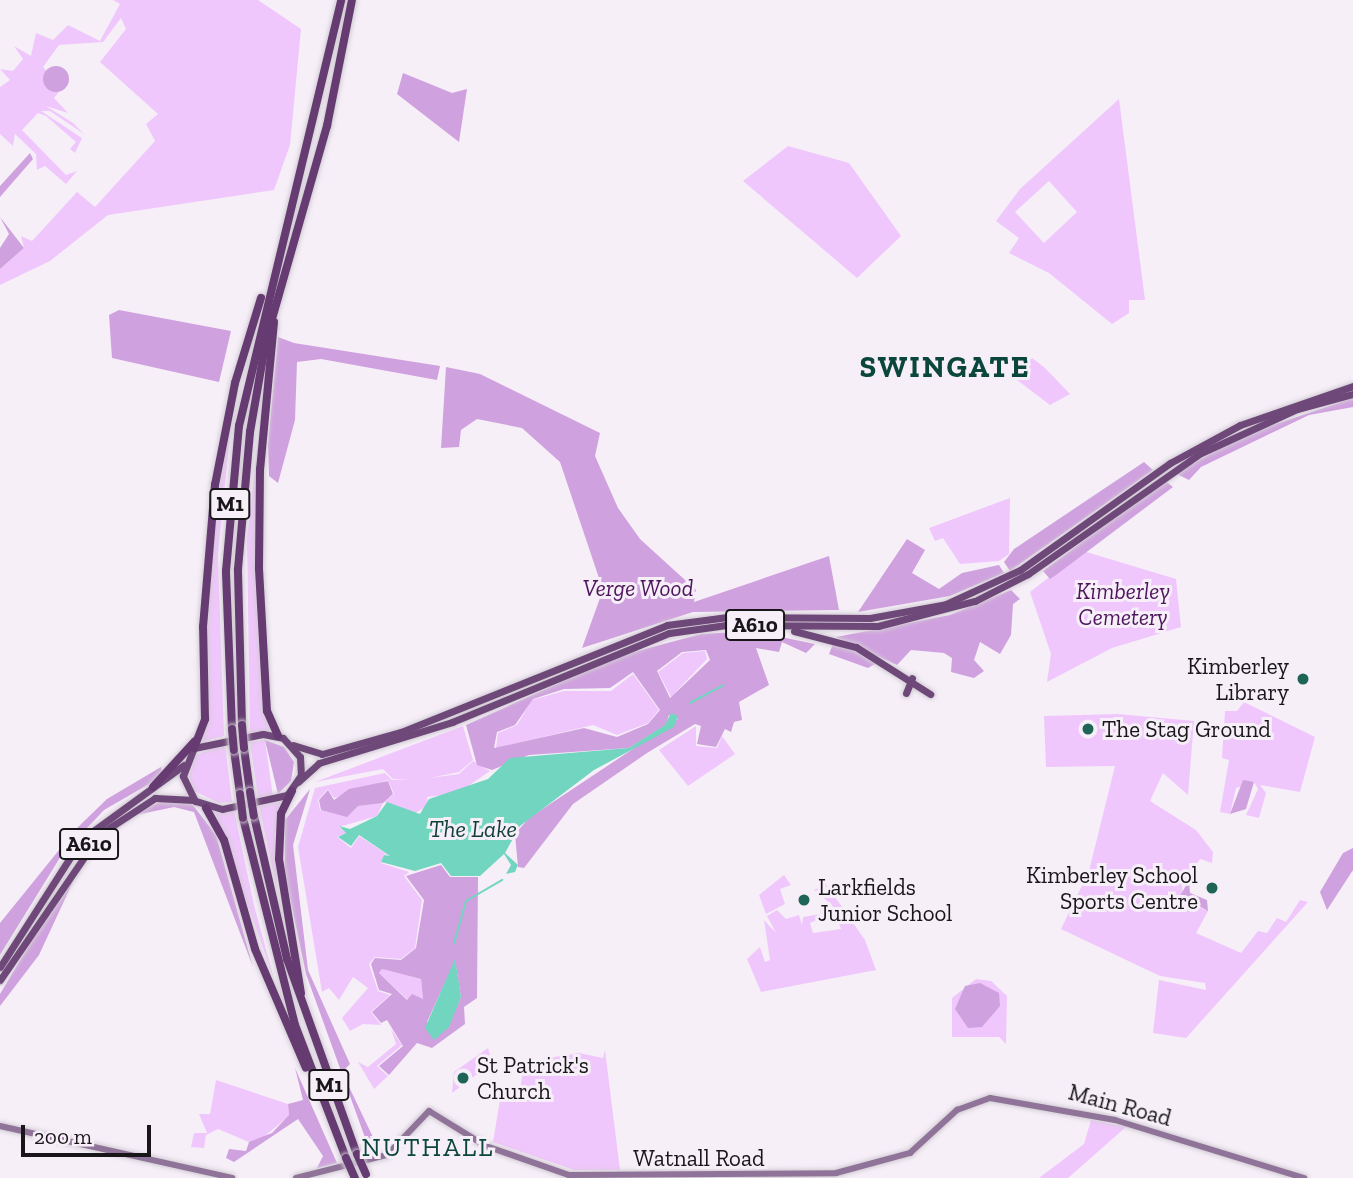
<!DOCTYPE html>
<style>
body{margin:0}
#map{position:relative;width:1353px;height:1178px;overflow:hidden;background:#f6eff8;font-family:"Zilla Slab",serif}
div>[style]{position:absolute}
.green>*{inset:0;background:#f0c7fc;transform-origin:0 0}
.forest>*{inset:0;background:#d0a1df}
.round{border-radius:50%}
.water>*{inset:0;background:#71d5c0}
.stream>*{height:2px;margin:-1px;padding:0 1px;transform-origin:1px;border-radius:1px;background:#71d5c0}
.roads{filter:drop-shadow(0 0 2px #d2ccd4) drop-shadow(0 0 2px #d2ccd4)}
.secondary>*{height:6px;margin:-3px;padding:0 3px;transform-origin:3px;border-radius:3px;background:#907399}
.trunk>*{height:7px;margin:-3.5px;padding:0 3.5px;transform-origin:3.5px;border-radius:3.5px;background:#6f487a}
.motorway>*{height:8px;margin:-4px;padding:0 4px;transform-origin:4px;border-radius:4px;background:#653b71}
.bridges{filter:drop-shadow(0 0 2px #d2ccd4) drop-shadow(0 0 2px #d2ccd4)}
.motorway-bridge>*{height:8px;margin:-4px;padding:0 4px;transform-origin:4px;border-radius:4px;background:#653b71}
.dots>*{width:19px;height:19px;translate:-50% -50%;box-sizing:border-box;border:4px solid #f6eff8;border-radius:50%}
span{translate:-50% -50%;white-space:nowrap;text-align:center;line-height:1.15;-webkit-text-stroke:6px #f6eff8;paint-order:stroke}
.shield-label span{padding:2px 5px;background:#f6eff8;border:2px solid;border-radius:5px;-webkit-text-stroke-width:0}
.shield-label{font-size:21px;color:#181619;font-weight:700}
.park-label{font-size:23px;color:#4e155d;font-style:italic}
.poi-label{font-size:23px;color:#181619}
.right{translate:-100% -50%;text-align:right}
.left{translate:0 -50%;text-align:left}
.street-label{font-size:23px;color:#181619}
.water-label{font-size:24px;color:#103f36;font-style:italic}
.quarter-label{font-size:26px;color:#0b463c;letter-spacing:2px}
.district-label{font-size:30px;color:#0b463c;font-weight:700;letter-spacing:2px}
.scale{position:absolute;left:21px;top:1125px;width:130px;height:32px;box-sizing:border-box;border:4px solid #181619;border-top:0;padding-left:9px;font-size:21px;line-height:24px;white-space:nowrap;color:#181619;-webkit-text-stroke:5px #f6eff8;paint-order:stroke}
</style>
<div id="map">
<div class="green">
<i style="clip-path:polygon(113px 0,258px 0,301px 29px,290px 145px,274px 190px,108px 215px,50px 261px,0 285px,0 269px,24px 248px,21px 236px,32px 241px,77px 192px,95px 207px,155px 141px,146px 124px,158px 114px,100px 62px,126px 29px,121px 18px,103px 42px,59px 45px,43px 67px,62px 88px,54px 98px,68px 113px,46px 106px,73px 123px,84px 134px,50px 111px,41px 111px,82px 138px,75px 153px,70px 149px,76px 142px,46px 116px,38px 113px,22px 130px,66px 175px,77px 171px,66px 184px,45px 166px,37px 170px,36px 154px,15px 134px,13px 146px,0 134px,0 87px,10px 80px,0 69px,13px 71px,23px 59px,14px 46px,31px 56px,36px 33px,53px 40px,68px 25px,100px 41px,120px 4px)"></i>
<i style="clip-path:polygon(evenodd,1119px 99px,1145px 300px,1129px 300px,1129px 313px,1112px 324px,1049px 273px,1009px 253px,1019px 238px,996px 221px,1020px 189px,1119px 99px,1049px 181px,1077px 212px,1044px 243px,1015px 212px,1049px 181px)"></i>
<i style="clip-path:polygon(788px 146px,849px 163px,901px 236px,857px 278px,743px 181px)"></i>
<i style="clip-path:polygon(1032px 358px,1044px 367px,1070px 394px,1050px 405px,1013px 377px,1019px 361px,1024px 366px)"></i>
<i style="clip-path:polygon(262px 406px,257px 606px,270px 732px,250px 734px,247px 538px)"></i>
<i style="clip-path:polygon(232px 415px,218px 555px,224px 736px,201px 742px,215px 514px)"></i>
<i style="clip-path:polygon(1010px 498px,1009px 554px,999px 561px,960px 564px,943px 538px,935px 541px,929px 528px)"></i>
<i style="clip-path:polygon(1083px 551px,1176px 579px,1181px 627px,1112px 648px,1047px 682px,1051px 654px,1030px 592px)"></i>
<i style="clip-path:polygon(705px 651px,707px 659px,671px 697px,658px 672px,683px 653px)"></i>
<i style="clip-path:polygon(633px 674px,659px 710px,648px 723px,617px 735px,593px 725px,496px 748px,498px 733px,517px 725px,532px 700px,564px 691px,611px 691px)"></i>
<i style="clip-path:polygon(1244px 702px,1315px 737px,1300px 792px,1260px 785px,1266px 793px,1259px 818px,1246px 815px,1258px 789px,1254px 782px,1236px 788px,1230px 814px,1220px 812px,1229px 760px,1222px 758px,1225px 711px,1237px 711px)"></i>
<i style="clip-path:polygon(1118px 714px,1194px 721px,1188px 795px,1163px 773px,1150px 801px,1196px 830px,1213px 852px,1212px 863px,1200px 859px,1182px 886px,1183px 900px,1208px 911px,1196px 933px,1241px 953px,1258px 931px,1267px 933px,1277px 918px,1286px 922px,1300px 900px,1308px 902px,1186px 1038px,1153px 1033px,1159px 980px,1206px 990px,1205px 983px,1160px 976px,1061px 929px,1089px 871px,1115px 766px,1046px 767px,1044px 716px)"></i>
<i style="clip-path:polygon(463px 726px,473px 760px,459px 772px,430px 778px,459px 774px,473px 761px,490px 771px,458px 793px,427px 797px,428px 806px,415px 813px,384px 802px,394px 794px,388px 780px,334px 798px,328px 789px,318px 800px,320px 810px,347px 816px,358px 806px,383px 803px,377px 816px,339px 827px,346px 833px,337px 837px,351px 848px,359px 836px,391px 857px,384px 854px,381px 863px,409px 872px,404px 876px,422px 900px,415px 948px,401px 959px,375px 957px,369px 964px,378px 991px,390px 995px,371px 1012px,381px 1025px,363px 1024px,350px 1031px,342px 1018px,368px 988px,353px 977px,339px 1000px,329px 988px,322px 992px,298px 847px,315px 788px,385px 773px,392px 780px,411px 779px,393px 779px,383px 769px,315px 782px)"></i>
<i style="clip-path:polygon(696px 726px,696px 746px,717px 748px,722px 736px,735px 754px,688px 786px,659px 750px)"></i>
<i style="left:265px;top:740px;width:56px;height:15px;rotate:82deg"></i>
<i style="clip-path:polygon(225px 744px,232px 802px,219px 803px,194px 791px,189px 776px,196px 755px)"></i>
<i style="clip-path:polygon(280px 802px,275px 836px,277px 889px,259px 806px)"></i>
<i style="clip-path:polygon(234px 810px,254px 905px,274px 979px,215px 812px)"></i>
<i style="clip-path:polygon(784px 875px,791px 885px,780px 889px,785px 904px,766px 914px,759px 895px)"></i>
<i style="clip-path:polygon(826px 884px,865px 940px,876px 970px,761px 992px,747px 959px,760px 947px,765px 962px,770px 960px,764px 920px,776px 933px,767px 916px,777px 910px,786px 919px,799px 915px,802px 925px,803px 917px,821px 914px,819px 907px,823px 917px,810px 923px,813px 933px,841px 929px,832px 905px,814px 890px)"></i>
<i style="clip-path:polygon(382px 969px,421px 979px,423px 1000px,408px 1000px,379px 973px)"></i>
<i style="clip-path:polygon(976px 979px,991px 981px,1007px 996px,1006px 1044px,999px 1037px,952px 1037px,952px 998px)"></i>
<i style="clip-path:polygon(391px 1029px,402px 1045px,377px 1066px,388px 1076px,374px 1089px,358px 1062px,368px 1067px,396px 1044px)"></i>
<i style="clip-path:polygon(488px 1048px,492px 1063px,452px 1093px,454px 1072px)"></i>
<i style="clip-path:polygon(605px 1050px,620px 1170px,574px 1170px,493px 1142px,501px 1094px,520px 1092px,524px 1062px,579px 1053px,603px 1058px)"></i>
<i style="clip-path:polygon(216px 1080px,288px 1104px,289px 1116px,261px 1139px,249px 1142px,218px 1129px,206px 1135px,204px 1148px,191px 1147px,194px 1133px,207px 1133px,199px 1114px,210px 1114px)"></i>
<i style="clip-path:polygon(1091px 1120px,1126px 1127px,1068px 1178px,1039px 1178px,1084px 1144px)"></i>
</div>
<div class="forest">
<i class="round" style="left:43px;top:66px;width:26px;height:26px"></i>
<i style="clip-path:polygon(403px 73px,452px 93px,467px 89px,459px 142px,397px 94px)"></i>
<i style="clip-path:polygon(30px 153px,33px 159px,0 197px,0 186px)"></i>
<i style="clip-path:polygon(0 217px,24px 248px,0 269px,0 248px,9px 234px)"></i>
<i style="clip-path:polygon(119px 310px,231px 331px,219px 382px,112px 358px,109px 315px)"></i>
<i style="clip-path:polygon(278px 337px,294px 343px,440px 366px,437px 380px,321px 359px,297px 362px,295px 420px,278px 483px,269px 476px,268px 444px)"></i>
<i style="clip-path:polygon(446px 367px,480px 374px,600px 433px,595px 456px,618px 508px,640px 539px,696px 590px,694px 602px,829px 556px,839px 610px,693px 612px,582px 648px,600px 598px,599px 578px,560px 462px,522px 428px,477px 419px,461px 430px,459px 447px,441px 448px)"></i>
<i style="clip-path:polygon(1353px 398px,1353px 407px,1309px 415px,1201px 467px,1189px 480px,1175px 473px,1249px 433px)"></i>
<i style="clip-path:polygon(1144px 462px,1153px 470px,1010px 571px,1004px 562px,1014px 549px)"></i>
<i style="clip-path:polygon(1165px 481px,1173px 487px,1056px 575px,1050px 579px,1043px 571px)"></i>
<i style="clip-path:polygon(907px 539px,925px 550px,912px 573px,939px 589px,962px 573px,999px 565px,1004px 573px,950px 596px,858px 612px)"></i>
<i style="clip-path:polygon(1011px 590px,1020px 599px,1013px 604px,1011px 635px,1000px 654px,980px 642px,974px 660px,984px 671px,974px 678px,951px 672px,952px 658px,944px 653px,911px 650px,897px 665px,836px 637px,950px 615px)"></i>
<i style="clip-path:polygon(evenodd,753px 631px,815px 644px,806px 653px,782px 642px,779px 652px,756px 648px,769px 685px,739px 702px,742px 720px,734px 722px,731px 732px,725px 729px,716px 747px,697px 744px,701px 726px,695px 724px,647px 753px,573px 804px,524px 868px,518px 867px,515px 834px,529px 818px,678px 719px,669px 715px,666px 725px,629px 748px,529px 755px,492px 770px,477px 765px,466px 725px,619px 656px,701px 634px,753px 631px,706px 650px,710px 660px,670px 698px,657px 671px,682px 652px,706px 650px,753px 631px,633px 672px,660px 710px,648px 724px,617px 737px,584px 728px,494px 748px,497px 732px,515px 725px,533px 699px,564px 689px,610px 688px,633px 672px)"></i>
<i style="clip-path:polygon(833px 644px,854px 651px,878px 662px,868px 668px,829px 654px)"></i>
<i style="clip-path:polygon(265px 740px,284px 747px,294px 762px,291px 781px,278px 794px)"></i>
<i style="clip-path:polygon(161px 767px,163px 776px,104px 810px,61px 856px,0 955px,0 923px,76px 829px,107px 799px)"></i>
<i style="clip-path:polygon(1243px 780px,1254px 782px,1246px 809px,1230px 814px)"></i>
<i style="clip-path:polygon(388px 781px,393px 794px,383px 803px,358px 806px,347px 817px,321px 810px,319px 800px,328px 790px,334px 800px,349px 789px)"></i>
<i style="clip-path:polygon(310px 789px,293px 845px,308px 970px,350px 1064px,342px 1072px,380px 1152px,372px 1157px,306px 974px,285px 874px,285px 820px)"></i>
<i style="clip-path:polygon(168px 798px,192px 804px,216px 835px,253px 967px,194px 812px,174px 807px,131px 816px)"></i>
<i style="clip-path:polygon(104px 839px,77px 873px,39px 955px,0 1006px,0 994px,51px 909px,85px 859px)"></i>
<i style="clip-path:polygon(1353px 848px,1353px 870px,1327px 910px,1320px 892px,1343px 853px)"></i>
<i style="clip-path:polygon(evenodd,441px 865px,450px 877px,478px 877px,477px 998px,464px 1007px,465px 1024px,432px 1048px,417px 1043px,389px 1075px,379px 1066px,403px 1046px,387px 1020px,381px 1023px,372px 1012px,392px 994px,379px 990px,371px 964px,375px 958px,401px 960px,416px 948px,424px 900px,406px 876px,441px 865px,455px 961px,461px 997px,448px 1027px,438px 1032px,427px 1022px,455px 961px,441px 865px,382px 969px,421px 979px,423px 999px,412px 994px,407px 1000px,379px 973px,382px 969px)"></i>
<i style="clip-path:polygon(1189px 880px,1190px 893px,1207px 900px,1208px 911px,1180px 896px)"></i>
<i style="clip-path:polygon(980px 983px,999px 993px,1000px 1006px,982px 1027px,968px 1028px,955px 1009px,965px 986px)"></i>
<i style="clip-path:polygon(295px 1068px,337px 1163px,317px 1168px,323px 1156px,298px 1119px,234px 1162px,226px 1158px,229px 1149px,246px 1151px,249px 1142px,272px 1133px,289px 1115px,288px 1104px,303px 1100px)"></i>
</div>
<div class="water">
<i style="clip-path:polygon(671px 713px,678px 716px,674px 727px,594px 770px,520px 826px,505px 853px,518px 865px,515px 872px,506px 874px,511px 865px,504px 854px,480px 876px,451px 876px,441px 863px,415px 871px,381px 862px,384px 855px,390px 856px,359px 835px,351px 846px,338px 837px,346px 833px,339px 826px,350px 829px,377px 816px,387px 802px,420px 814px,429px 799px,488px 779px,510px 758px,629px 748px,665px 725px)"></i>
<i style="clip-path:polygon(455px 959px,461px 997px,449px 1027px,434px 1040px,425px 1028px)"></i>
</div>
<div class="stream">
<i style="left:690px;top:703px;width:38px;rotate:-28deg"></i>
<i style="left:454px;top:943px;width:44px;rotate:-74.1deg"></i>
<i style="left:466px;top:901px;width:42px;rotate:-30.3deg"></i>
</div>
<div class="roads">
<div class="secondary">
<i style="left:0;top:1126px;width:238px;rotate:12.6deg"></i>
<i style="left:296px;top:1178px;width:94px;rotate:-14.2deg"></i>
<i style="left:387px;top:1155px;width:61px;rotate:-46.3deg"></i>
<i style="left:429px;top:1111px;width:67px;rotate:31.6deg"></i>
<i style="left:486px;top:1146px;width:88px;rotate:19.3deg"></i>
<i style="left:569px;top:1175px;width:267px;rotate:-0.4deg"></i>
<i style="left:836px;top:1173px;width:77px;rotate:-15.1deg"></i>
<i style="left:910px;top:1153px;width:64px;rotate:-42.5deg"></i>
<i style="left:957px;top:1110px;width:35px;rotate:-20deg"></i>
<i style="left:990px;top:1098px;width:127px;rotate:10deg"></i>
<i style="left:1115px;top:1120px;width:198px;rotate:17.1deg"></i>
</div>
<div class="trunk">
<i style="left:794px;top:631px;width:64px;rotate:14.5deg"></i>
<i style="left:856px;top:647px;width:88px;rotate:32.4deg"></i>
<i style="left:906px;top:693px;width:16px;rotate:-68deg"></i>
<i style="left:263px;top:734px;width:20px;rotate:11deg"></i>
<i style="left:283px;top:738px;width:25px;rotate:48deg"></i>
<i style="left:300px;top:757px;width:18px;rotate:87deg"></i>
<i style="left:301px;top:775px;width:24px;rotate:125deg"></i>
<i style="left:287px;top:795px;width:66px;rotate:167.8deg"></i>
<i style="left:222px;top:809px;width:28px;rotate:-163deg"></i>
<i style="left:195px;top:801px;width:28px;rotate:-116deg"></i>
<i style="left:183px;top:776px;width:30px;rotate:-69deg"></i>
<i style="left:194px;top:748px;width:70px;rotate:-11.5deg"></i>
<i style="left:293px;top:745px;width:30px;rotate:17deg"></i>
<i style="left:322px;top:754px;width:82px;rotate:-15.6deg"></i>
<i style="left:401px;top:732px;width:287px;rotate:-21.9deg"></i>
<i style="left:667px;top:625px;width:61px;rotate:-7.6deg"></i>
<i style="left:727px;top:617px;width:143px;rotate:0.4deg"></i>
<i style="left:870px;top:618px;width:77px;rotate:-10.4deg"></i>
<i style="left:946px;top:604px;width:81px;rotate:-24.7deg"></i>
<i style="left:1020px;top:570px;width:184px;rotate:-35.5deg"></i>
<i style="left:1170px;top:463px;width:80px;rotate:-28.5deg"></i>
<i style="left:1240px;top:425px;width:120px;rotate:-19deg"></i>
<i style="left:298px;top:782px;width:28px;rotate:-42deg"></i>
<i style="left:319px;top:763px;width:139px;rotate:-17.1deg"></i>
<i style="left:452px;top:722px;width:235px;rotate:-22.3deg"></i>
<i style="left:669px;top:633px;width:58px;rotate:-8deg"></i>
<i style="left:726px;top:625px;width:152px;rotate:0.4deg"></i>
<i style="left:878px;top:626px;width:100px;rotate:-14.5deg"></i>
<i style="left:975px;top:601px;width:59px;rotate:-27deg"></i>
<i style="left:1028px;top:574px;width:211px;rotate:-35deg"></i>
<i style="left:1201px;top:453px;width:106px;rotate:-24.6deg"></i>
<i style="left:1297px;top:409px;width:58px;rotate:-15deg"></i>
<i style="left:0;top:967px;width:152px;rotate:-57.4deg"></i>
<i style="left:82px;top:839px;width:126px;rotate:-36deg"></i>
<i style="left:0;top:980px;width:177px;rotate:-55.6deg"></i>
<i style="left:100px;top:834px;width:66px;rotate:-33.2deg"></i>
<i style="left:155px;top:798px;width:39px;rotate:3deg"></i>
</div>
<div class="motorway">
<i style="left:274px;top:322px;width:148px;rotate:95.4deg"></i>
<i style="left:260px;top:469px;width:100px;rotate:90.6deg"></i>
<i style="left:259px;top:569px;width:142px;rotate:86.8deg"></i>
<i style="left:267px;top:711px;width:27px;rotate:66deg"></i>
<i style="left:242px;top:725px;width:156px;rotate:-91.5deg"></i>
<i style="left:238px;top:569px;width:138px;rotate:-85deg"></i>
<i style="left:250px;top:432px;width:93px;rotate:-80.1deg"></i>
<i style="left:266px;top:340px;width:223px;rotate:-74.1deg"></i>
<i style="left:327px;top:126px;width:128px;rotate:-78.8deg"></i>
<i style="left:232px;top:729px;width:158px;rotate:-92.2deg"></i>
<i style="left:226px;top:571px;width:146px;rotate:-84.9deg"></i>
<i style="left:239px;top:426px;width:438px;rotate:-76.5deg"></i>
<i style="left:194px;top:748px;width:31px;rotate:-69deg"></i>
<i style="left:205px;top:719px;width:92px;rotate:-91.2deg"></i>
<i style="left:203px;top:627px;width:143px;rotate:-85.2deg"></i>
<i style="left:215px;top:485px;width:104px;rotate:-78.9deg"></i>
<i style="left:235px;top:383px;width:89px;rotate:-73deg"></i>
<i style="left:244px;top:748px;width:44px;rotate:82.2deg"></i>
<i style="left:234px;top:750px;width:44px;rotate:82.2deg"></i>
<i style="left:153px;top:787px;width:62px;rotate:-47.6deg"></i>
<i style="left:292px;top:791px;width:25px;rotate:116deg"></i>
<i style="left:281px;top:814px;width:45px;rotate:92.5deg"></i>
<i style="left:279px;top:859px;width:136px;rotate:80.7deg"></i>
<i style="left:206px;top:808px;width:37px;rotate:61deg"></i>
<i style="left:224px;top:840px;width:113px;rotate:74.1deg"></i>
<i style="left:255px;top:949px;width:129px;rotate:66.8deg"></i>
<i style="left:254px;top:816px;width:147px;rotate:77deg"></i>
<i style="left:287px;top:959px;width:207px;rotate:70.3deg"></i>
<i style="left:243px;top:818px;width:213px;rotate:75.9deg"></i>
<i style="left:295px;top:1025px;width:142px;rotate:69deg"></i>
</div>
</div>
<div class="bridges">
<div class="motorway-bridge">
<i style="left:242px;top:725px;width:23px;rotate:85deg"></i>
<i style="left:232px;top:729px;width:21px;rotate:85deg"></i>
<i style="left:250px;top:792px;width:24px;rotate:81deg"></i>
<i style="left:240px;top:794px;width:24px;rotate:83deg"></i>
<i style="left:357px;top:1154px;width:22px;rotate:66deg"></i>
<i style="left:346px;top:1158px;width:22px;rotate:66deg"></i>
</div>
</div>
<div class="dots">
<i style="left:1303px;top:679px;background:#1e6558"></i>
<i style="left:1088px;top:729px;background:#1e6558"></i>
<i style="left:1212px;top:888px;background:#1e6558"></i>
<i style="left:804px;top:900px;background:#1e6558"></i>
<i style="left:463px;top:1078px;background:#1e6558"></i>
</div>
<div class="shield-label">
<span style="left:230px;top:504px">M1</span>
<span style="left:755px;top:625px">A610</span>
<span style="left:89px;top:844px">A610</span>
<span style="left:329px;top:1085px">M1</span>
</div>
<div class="park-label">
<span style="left:638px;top:588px">Verge Wood</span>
<span style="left:1123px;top:604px">Kimberley<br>Cemetery</span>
</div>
<div class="poi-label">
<span class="right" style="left:1289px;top:679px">Kimberley<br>Library</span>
<span class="left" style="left:1102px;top:729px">The Stag Ground</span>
<span class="right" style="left:1198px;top:888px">Kimberley School<br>Sports Centre</span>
<span class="left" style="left:818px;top:900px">Larkfields<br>Junior School</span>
<span class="left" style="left:477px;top:1078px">St Patrick's<br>Church</span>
</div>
<div class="street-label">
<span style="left:1120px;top:1105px;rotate:15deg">Main Road</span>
<span style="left:699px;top:1158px">Watnall Road</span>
</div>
<div class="water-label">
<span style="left:473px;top:829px">The Lake</span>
</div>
<div class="quarter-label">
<span style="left:428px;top:1148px">NUTHALL</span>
</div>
<div class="district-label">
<span style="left:945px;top:367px">SWINGATE</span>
</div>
<div class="scale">200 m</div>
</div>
